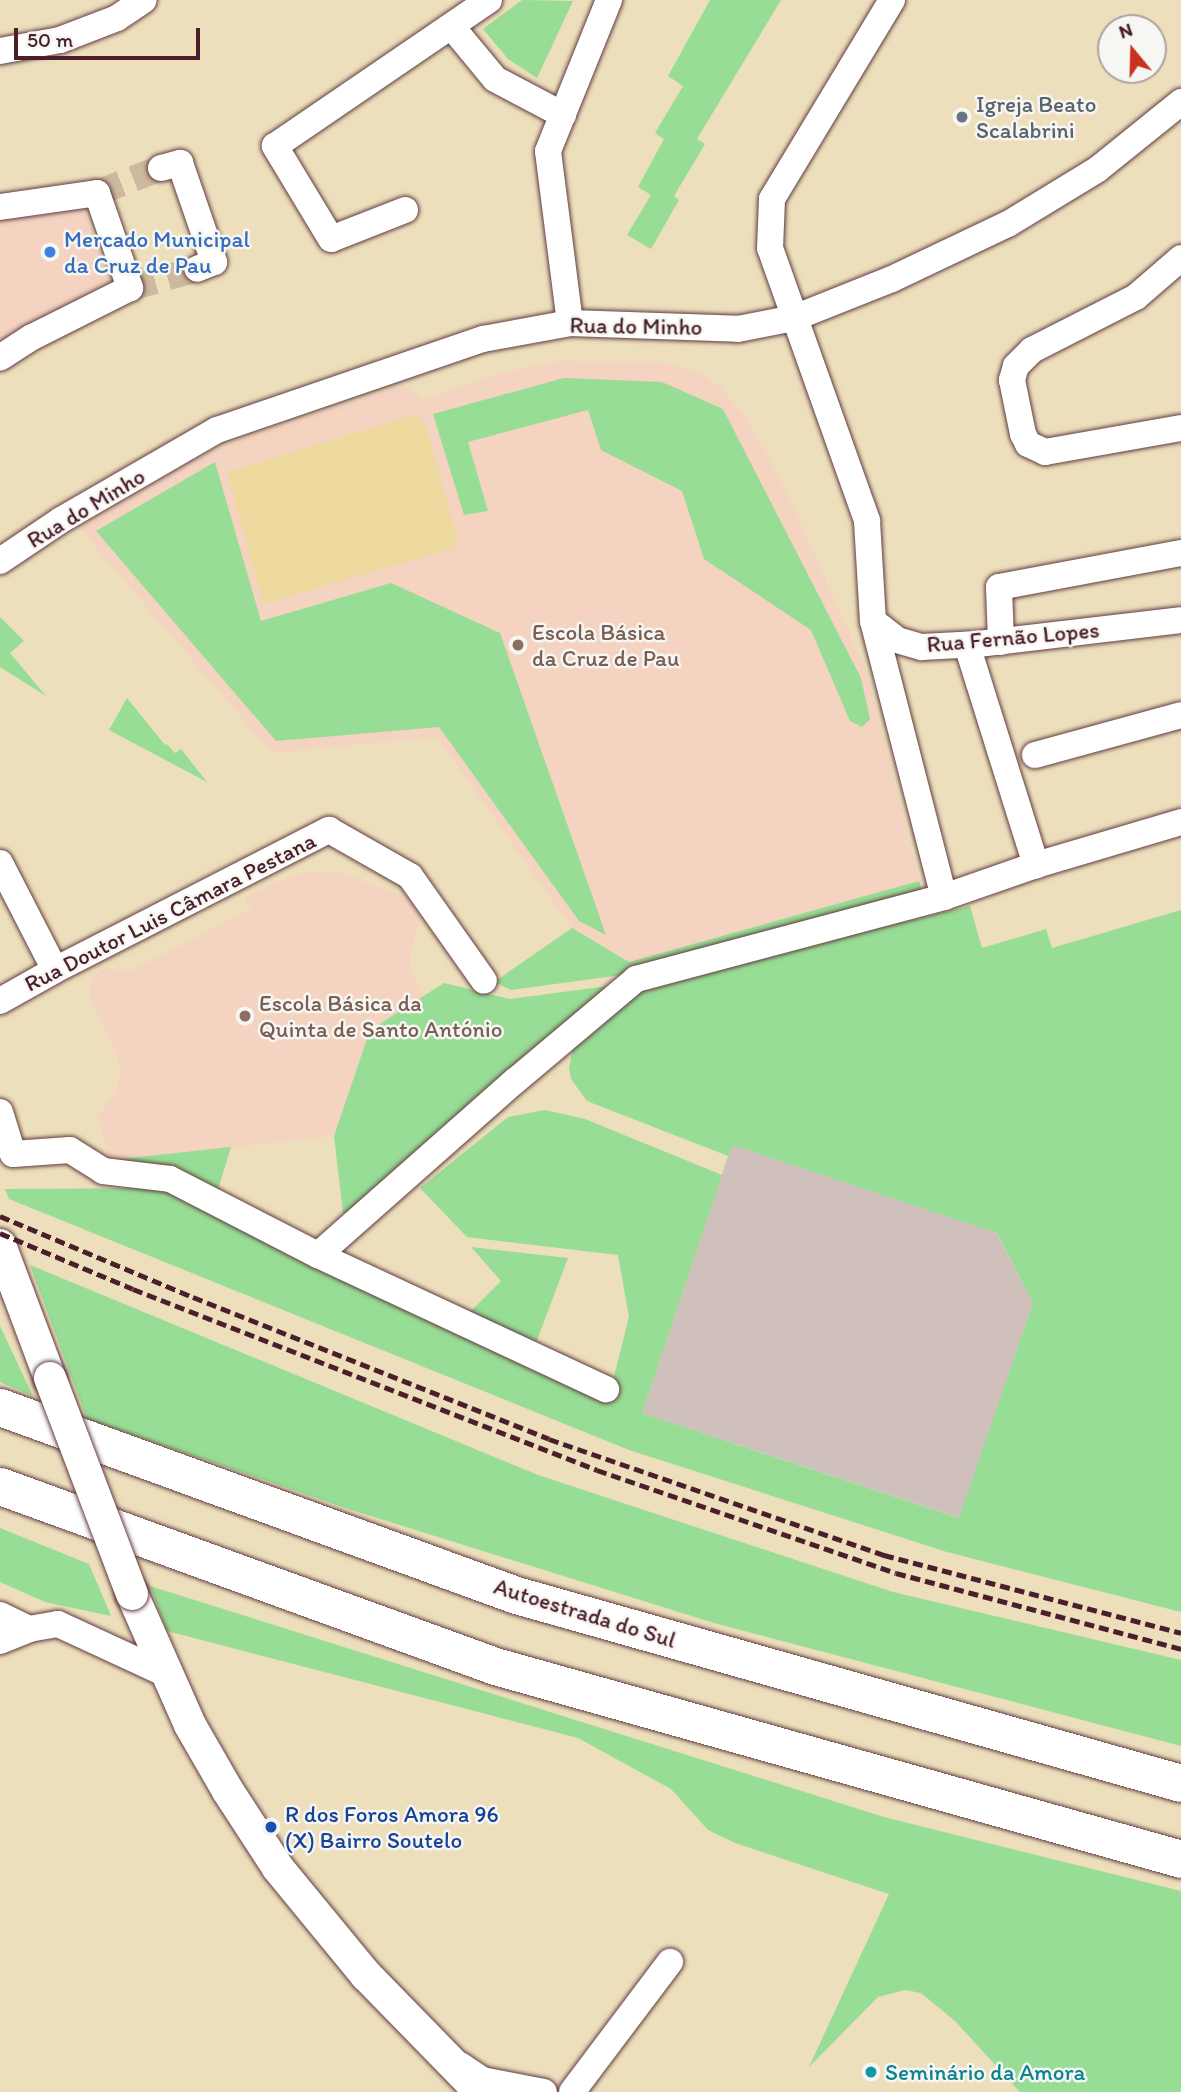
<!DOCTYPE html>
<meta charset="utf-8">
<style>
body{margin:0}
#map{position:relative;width:1181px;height:2092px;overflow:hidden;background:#eddfbc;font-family:Itim,sans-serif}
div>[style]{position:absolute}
.built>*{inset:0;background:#f4d3c1}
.industrial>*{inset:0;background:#d0c0bc}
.green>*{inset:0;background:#97dd95}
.sand>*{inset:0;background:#eeda9e}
.minor-tunnel>*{height:26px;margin-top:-13px;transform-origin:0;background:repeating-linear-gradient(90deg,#ccb99f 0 26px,transparent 0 39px)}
.roads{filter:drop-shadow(0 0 2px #623c41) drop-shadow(0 0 2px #623c41)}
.minor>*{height:26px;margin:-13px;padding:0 13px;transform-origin:13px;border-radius:13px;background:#fff}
.major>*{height:32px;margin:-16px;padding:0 16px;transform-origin:16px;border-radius:16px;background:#fff}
.highway>*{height:37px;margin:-18.5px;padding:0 18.5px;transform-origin:18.5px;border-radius:18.5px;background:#fff}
.rail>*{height:5px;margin-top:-2.5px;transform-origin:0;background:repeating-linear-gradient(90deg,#4a1f2b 0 10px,transparent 0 15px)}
.bridges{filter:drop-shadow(0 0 2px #623c41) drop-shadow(0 0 2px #623c41)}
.major-bridge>*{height:32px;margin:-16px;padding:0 16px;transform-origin:16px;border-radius:16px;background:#fff}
.dots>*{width:19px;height:19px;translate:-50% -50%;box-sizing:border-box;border:4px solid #f6f6f2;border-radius:50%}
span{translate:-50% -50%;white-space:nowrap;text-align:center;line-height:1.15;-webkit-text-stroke:5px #f6f6f2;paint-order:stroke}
.worship-label{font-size:23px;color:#5b616d}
.left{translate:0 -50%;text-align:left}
.shop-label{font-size:23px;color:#366cbe}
.street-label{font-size:23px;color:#4a1f2b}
.education-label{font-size:23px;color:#785e54}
.transit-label{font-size:23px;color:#164399}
.culture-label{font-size:23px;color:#0d838f}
.north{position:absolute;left:1097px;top:14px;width:70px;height:70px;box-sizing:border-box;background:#f6f6f2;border:2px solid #b1a0a2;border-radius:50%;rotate:341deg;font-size:19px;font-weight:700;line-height:28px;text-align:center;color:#4a1f2b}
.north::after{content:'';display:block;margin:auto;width:24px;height:32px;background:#c8321e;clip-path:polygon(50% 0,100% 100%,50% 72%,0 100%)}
.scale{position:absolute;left:14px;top:28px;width:186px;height:32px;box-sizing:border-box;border:4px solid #4a1f2b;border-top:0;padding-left:9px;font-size:21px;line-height:24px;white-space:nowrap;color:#4a1f2b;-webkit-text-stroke:5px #f6f6f2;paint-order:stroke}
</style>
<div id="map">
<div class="built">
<i style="clip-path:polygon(82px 207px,112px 285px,0 353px,0 218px,16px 218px)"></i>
<i style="clip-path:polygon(562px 361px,658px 362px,684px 367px,704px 375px,720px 387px,747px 418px,786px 491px,866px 670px,919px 881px,629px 962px,572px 928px,437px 737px,272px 753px,80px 529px,172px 472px,236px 440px,404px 385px,422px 400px,499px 373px)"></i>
<i style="clip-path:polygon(337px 871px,403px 896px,415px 906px,419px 921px,409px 962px,411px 971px,425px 995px,370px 1030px,334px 1136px,111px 1160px,97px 1118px,115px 1093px,120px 1076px,119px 1061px,90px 997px,90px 982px,95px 974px,105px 968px,130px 971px,251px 909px,245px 897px,278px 881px,309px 872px)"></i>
</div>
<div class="industrial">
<i style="clip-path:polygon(732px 1144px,996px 1232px,1033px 1303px,960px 1518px,642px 1413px)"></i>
</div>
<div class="green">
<i style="clip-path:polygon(522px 0,573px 1px,537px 78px,508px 59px,483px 29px)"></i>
<i style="clip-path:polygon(710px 0,781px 0,697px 139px,705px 144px,674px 196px,679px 200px,651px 249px,627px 235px,651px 195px,638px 187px,664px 139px,655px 133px,683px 86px,668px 76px)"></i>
<i style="clip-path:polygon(564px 378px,662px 382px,723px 409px,861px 678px,870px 719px,862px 727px,850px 721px,811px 630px,704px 559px,682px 491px,601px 450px,588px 410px,468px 442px,488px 511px,464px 515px,433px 414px)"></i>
<i style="clip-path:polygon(215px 462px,261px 621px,391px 583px,500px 633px,606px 935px,579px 921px,439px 727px,276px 741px,96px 531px)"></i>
<i style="clip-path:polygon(0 617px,24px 641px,10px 653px,46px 696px,0 667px)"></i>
<i style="clip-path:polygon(127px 698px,165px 745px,167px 744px,175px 753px,181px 749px,207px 782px,109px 730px)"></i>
<i style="clip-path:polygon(919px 881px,924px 897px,636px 973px,511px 990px,494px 982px,572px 928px,629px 962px)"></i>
<i style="clip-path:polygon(970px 906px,982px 948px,1046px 929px,1052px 948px,1181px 910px,1181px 1612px,947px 1552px,629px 1450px,9px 1199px,5px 1189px,168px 1188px,609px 1396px,629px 1317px,618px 1255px,467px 1237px,420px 1188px,508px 1117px,545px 1110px,585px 1119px,722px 1175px,642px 1413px,959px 1518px,1033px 1303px,997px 1233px,733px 1145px,728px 1156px,587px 1101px,571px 1079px,569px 1068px,573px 1047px,641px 986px)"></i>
<i style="clip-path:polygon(444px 983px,510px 999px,623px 984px,361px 1211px,343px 1213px,334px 1136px,370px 1030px)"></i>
<i style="clip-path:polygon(231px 1147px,216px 1196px,111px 1160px)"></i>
<i style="clip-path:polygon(471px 1247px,568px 1258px,533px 1351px,462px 1320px,501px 1281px)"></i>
<i style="clip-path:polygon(30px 1265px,538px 1475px,893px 1592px,1181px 1660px,1181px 1746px,714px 1623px,345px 1508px,87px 1419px)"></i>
<i style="clip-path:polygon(0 1326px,33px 1396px,0 1382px)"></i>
<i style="clip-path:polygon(0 1528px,89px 1564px,111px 1616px,45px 1602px,0 1582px)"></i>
<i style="clip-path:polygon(150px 1586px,884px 1817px,1181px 1891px,1181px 2092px,1020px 2092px,955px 2021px,921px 1993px,905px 1990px,878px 1997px,809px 2067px,889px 1894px,735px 1843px,708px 1830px,671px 1789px,578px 1738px,167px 1631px)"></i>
</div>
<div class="sand">
<i style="clip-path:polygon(414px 415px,425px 423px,457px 536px,454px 548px,263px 604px,227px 472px)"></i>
</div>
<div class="minor-tunnel">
<i style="left:97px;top:193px;width:69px;rotate:-21.3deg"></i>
<i style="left:130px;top:288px;width:70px;rotate:-15.8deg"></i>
</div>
<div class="roads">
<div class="minor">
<i style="left:892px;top:0;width:232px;rotate:121.1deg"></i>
<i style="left:772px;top:199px;width:49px;rotate:92.3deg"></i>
<i style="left:770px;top:248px;width:290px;rotate:70.4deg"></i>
<i style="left:867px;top:521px;width:100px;rotate:86.6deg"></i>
<i style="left:873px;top:621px;width:31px;rotate:38deg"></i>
<i style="left:897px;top:640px;width:26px;rotate:16deg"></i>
<i style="left:922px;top:647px;width:56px;rotate:-3.1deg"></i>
<i style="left:978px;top:644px;width:204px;rotate:-6.7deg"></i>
<i style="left:452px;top:27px;width:67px;rotate:50.4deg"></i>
<i style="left:495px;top:79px;width:77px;rotate:27.9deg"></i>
<i style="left:0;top:51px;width:61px;rotate:-10.4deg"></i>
<i style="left:60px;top:40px;width:61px;rotate:-21.1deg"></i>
<i style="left:117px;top:18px;width:32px;rotate:-34deg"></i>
<i style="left:161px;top:168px;width:20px;rotate:-15deg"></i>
<i style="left:180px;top:163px;width:105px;rotate:71deg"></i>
<i style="left:214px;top:262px;width:18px;rotate:158deg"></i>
<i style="left:0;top:207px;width:98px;rotate:-8.2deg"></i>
<i style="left:97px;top:193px;width:101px;rotate:70.8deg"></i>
<i style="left:130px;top:288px;width:110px;rotate:153.4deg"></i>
<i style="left:32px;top:337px;width:38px;rotate:147deg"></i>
<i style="left:405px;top:210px;width:79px;rotate:158.6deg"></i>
<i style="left:331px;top:239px;width:109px;rotate:-121.1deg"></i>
<i style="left:275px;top:146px;width:259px;rotate:-34.3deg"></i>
<i style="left:1181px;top:258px;width:60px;rotate:139.1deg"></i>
<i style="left:1136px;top:297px;width:117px;rotate:153deg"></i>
<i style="left:1032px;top:350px;width:23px;rotate:135deg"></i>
<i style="left:1016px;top:366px;width:15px;rotate:106deg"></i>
<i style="left:1012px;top:380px;width:55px;rotate:78.5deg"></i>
<i style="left:1023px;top:434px;width:11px;rotate:63deg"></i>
<i style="left:1028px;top:444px;width:19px;rotate:25deg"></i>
<i style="left:1045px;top:452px;width:138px;rotate:-10deg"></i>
<i style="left:570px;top:323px;width:173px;rotate:-97.3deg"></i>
<i style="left:548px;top:151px;width:163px;rotate:-68deg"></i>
<i style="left:0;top:561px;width:73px;rotate:-33.9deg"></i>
<i style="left:61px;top:520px;width:180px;rotate:-30deg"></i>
<i style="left:217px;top:430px;width:281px;rotate:-18.9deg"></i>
<i style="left:483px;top:339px;width:88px;rotate:-10.4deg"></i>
<i style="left:570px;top:323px;width:168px;rotate:2deg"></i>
<i style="left:738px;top:329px;width:57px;rotate:-11.1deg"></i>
<i style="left:794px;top:318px;width:105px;rotate:-21.7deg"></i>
<i style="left:892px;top:279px;width:128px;rotate:-25.4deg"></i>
<i style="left:1008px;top:224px;width:105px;rotate:-31.4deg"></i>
<i style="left:1098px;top:169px;width:107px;rotate:-38.9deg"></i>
<i style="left:873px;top:621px;width:285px;rotate:75.6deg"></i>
<i style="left:1001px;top:642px;width:55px;rotate:-92.1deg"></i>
<i style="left:999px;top:587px;width:185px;rotate:-10.6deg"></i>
<i style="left:967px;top:645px;width:231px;rotate:72.6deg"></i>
<i style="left:1035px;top:755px;width:151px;rotate:-15.3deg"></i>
<i style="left:0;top:863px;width:120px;rotate:62.8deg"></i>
<i style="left:0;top:1001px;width:63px;rotate:-29.4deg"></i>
<i style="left:55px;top:970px;width:308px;rotate:-27.1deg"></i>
<i style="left:329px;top:830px;width:93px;rotate:29.6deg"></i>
<i style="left:410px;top:876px;width:128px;rotate:54.8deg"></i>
<i style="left:0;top:1112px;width:44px;rotate:72.8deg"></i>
<i style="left:13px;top:1154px;width:57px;rotate:-4deg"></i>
<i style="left:70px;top:1150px;width:39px;rotate:32deg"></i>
<i style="left:103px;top:1171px;width:67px;rotate:6.8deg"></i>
<i style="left:170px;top:1179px;width:166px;rotate:27.2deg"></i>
<i style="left:318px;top:1255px;width:318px;rotate:25deg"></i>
<i style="left:318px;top:1255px;width:263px;rotate:-41.5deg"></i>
<i style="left:515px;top:1081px;width:158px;rotate:-40.1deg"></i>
<i style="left:636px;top:979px;width:319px;rotate:-14.9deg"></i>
<i style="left:944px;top:897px;width:97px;rotate:-19.2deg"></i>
<i style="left:1036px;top:865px;width:151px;rotate:-16.5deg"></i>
<i style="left:0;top:1615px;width:32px;rotate:26deg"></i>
<i style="left:0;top:1641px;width:31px;rotate:-22deg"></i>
<i style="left:29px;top:1629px;width:29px;rotate:-10deg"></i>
<i style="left:58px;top:1624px;width:119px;rotate:24.8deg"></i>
<i style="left:460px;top:2065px;width:27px;rotate:34deg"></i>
<i style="left:482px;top:2080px;width:63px;rotate:11deg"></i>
<i style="left:572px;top:2092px;width:163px;rotate:-53deg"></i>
</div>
<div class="major">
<i style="left:0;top:1245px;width:142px;rotate:69.4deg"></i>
<i style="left:132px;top:1594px;width:143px;rotate:66.1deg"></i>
<i style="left:190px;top:1725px;width:76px;rotate:60.1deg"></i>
<i style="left:228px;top:1791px;width:92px;rotate:57deg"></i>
<i style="left:278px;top:1868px;width:139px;rotate:50.6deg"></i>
<i style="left:366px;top:1975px;width:163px;rotate:45.7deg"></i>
</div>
<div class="highway">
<i style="left:0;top:1407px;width:549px;rotate:20.02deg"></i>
<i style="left:516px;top:1595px;width:691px;rotate:15.79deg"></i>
<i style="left:0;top:1486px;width:527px;rotate:19.98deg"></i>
<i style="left:495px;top:1666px;width:713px;rotate:15.71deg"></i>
</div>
</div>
<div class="rail">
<i style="left:0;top:1216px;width:209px;rotate:22.8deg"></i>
<i style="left:193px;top:1297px;width:383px;rotate:21.7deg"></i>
<i style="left:549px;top:1439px;width:355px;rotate:19.1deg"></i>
<i style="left:884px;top:1555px;width:307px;rotate:14.7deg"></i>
<i style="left:0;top:1233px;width:144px;rotate:22.8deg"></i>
<i style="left:133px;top:1289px;width:498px;rotate:21.3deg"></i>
<i style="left:597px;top:1470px;width:316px;rotate:19deg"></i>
<i style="left:896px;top:1573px;width:295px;rotate:14.9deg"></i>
</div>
<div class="bridges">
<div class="major-bridge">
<i style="left:50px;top:1378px;width:231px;rotate:69.2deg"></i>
</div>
</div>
<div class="dots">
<i style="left:962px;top:117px;background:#6b7280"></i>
<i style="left:50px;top:252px;background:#3f7fe0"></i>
<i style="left:518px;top:645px;background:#8d6e63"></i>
<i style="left:245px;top:1016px;background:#8d6e63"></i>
<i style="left:271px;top:1827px;background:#1a4fb4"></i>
<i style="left:871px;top:2072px;background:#0f9aa8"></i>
</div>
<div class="worship-label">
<span class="left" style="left:976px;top:117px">Igreja Beato<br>Scalabrini</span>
</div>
<div class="shop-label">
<span class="left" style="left:64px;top:252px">Mercado Municipal<br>da Cruz de Pau</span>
</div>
<div class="street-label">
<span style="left:636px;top:326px;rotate:1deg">Rua do Minho</span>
<span style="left:86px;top:508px;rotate:-31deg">Rua do Minho</span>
<span style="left:1013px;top:637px;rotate:-5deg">Rua Fernão Lopes</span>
<span style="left:170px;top:912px;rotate:-27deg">Rua Doutor Luis Câmara Pestana</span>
<span style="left:585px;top:1613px;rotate:17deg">Autoestrada do Sul</span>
</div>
<div class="education-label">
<span class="left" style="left:532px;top:645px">Escola Básica<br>da Cruz de Pau</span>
<span class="left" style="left:259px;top:1016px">Escola Básica da<br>Quinta de Santo António</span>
</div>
<div class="transit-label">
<span class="left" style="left:285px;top:1827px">R dos Foros Amora 96<br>(X) Bairro Soutelo</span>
</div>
<div class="culture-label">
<span class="left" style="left:885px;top:2072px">Seminário da Amora</span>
</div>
<div class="north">N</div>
<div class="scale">50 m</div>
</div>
